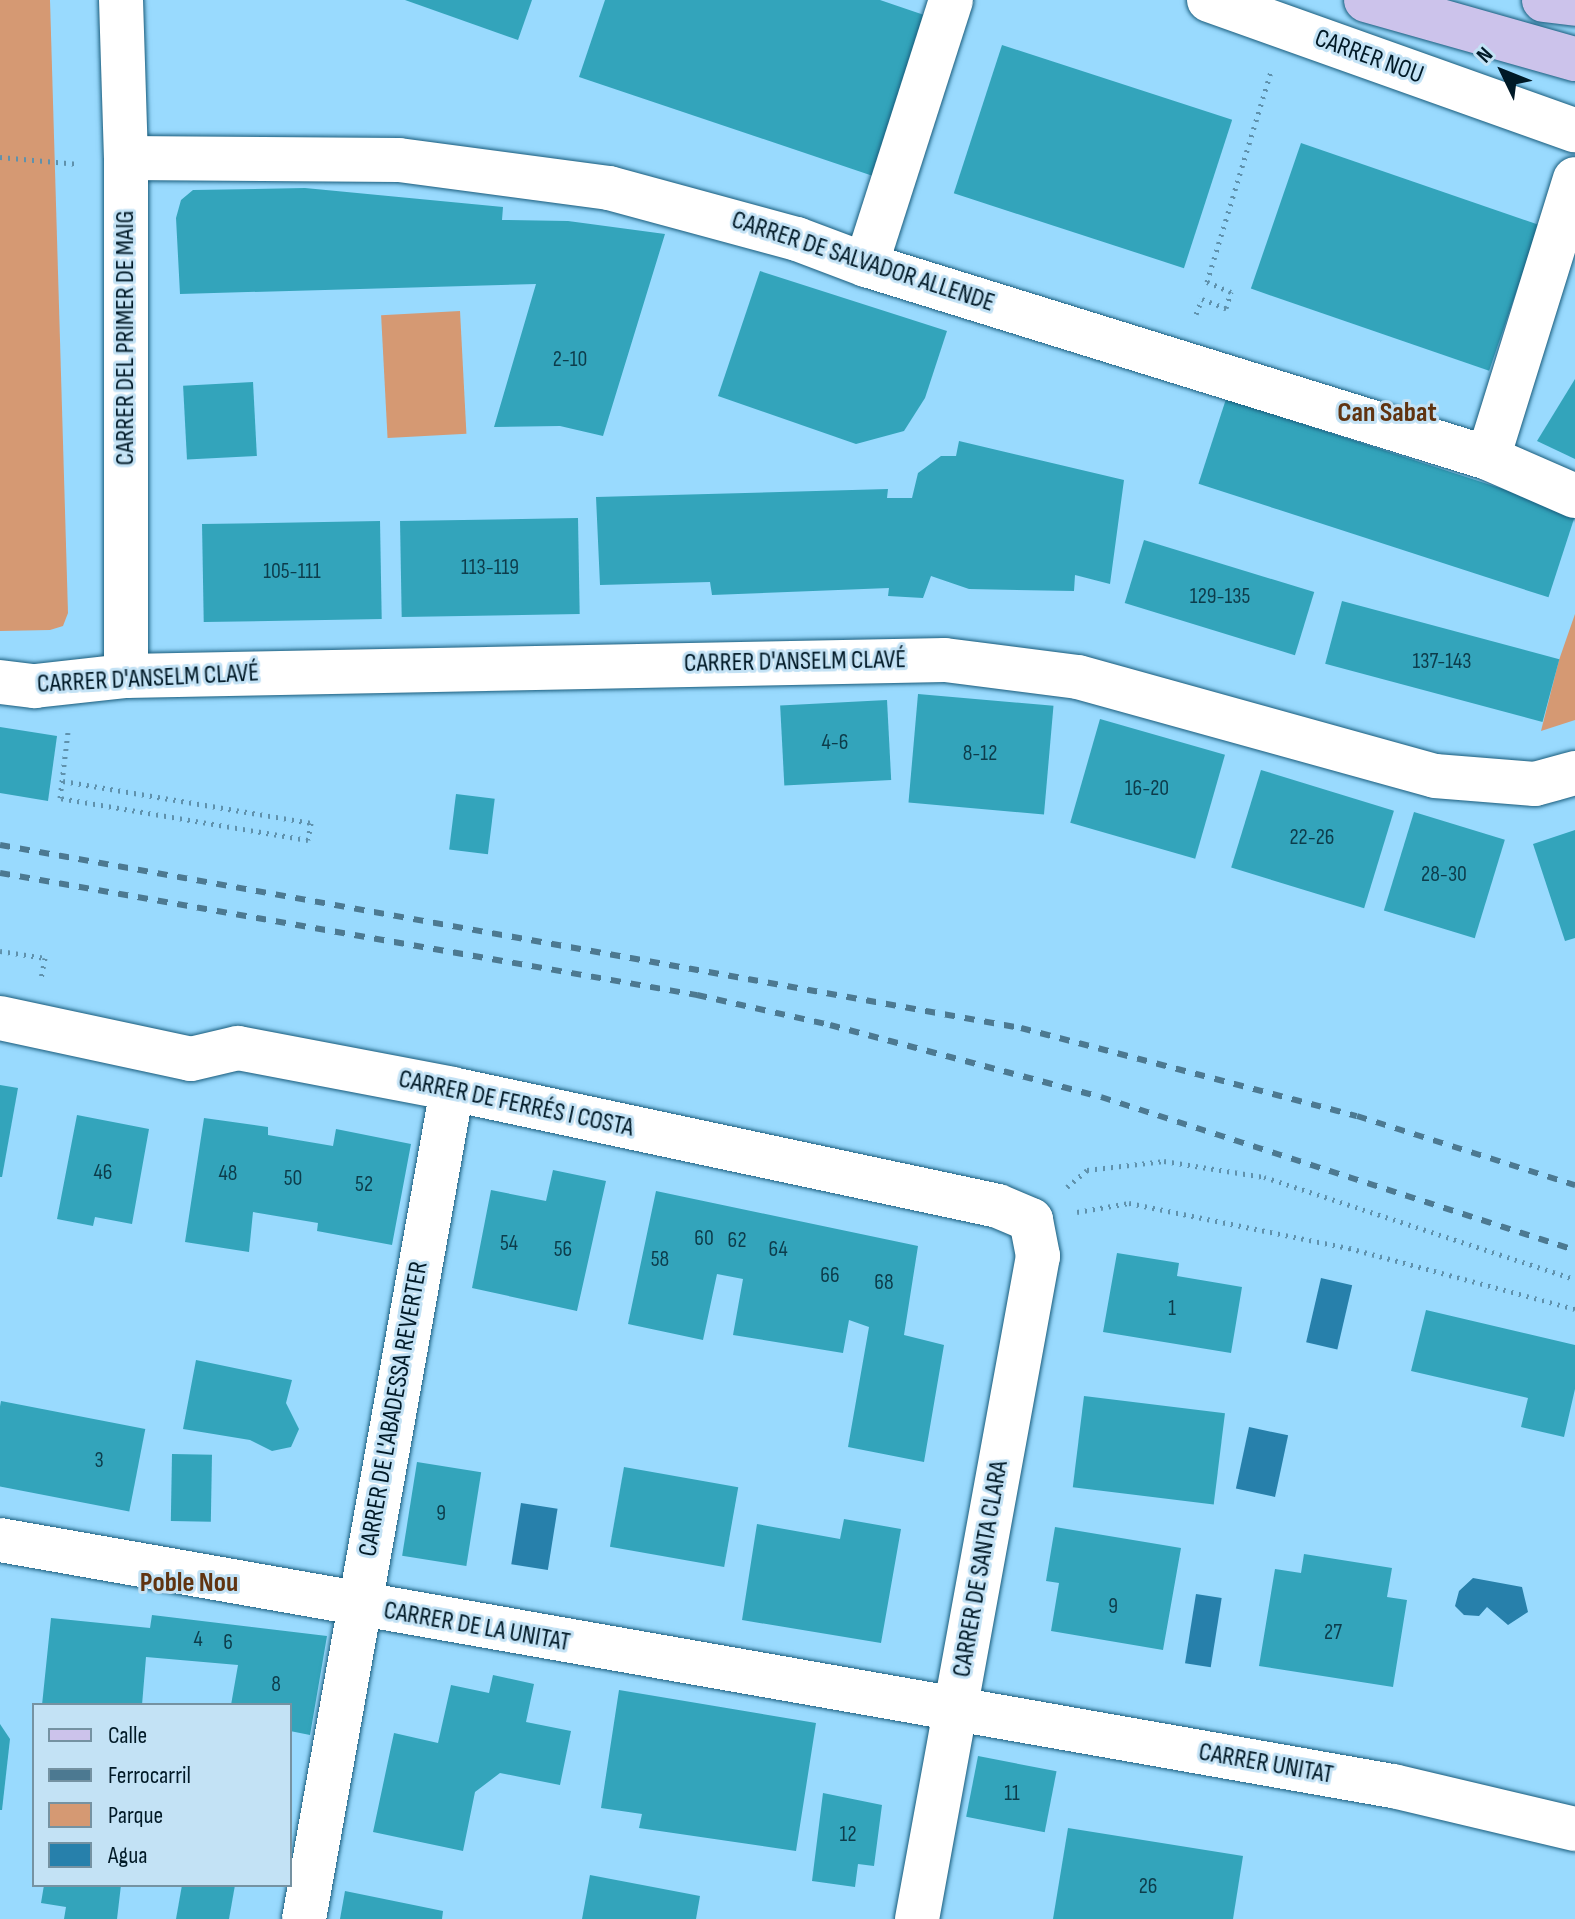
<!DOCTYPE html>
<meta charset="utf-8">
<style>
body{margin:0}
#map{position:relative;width:1575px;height:1919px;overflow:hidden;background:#99dafe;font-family:"Sofia Sans Condensed",sans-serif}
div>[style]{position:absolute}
.green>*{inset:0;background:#d59973;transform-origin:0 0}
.water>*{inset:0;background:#2780ab;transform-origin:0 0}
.building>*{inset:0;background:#33a4bb;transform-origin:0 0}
.path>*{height:5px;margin-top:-2.5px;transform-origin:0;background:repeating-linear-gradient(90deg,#5f91ac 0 2px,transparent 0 8px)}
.roads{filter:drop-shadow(0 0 2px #195c7c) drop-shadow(0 0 2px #195c7c)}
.minor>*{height:44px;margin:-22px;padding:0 22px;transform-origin:22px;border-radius:22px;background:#fff}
.major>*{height:44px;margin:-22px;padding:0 22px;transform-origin:22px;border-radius:22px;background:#ccc3eb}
.rail>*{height:6px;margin-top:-3px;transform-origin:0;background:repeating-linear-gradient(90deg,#4c7991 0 10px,transparent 0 20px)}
span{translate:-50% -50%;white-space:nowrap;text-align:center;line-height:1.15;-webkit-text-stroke:6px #c3e2f5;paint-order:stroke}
.number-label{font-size:22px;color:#0d3c4b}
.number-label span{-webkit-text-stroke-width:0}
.street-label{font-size:26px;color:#001926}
.neighbourhood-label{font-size:28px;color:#603310;font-weight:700}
.legend{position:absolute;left:32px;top:1703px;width:260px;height:184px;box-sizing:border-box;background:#c3e2f5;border:2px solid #7592a2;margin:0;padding:10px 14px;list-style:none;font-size:24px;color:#001926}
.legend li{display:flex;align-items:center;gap:16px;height:40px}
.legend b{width:40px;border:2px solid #7592a2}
.north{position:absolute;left:1463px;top:32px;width:80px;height:80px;-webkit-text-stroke:6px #c3e2f5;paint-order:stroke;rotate:313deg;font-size:22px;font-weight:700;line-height:32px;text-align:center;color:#001926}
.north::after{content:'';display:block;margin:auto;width:28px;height:36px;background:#001926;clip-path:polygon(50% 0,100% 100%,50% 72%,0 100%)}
</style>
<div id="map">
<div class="green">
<i style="clip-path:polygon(0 0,50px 0,68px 613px,63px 626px,50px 630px,0 631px)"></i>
<i style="left:460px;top:311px;width:123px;height:79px;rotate:87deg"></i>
<i style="clip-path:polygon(1575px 614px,1575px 720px,1541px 731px,1559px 660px)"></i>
</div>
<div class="water">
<i style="left:1321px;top:1278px;width:32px;height:66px;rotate:13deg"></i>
<i style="left:1249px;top:1427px;width:40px;height:63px;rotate:12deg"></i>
<i style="left:521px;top:1503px;width:37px;height:62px;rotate:9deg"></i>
<i style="clip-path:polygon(1473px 1578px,1522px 1587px,1528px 1612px,1508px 1625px,1487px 1607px,1479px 1616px,1464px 1615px,1455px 1606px,1459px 1591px)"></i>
<i style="left:1196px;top:1594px;width:26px;height:70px;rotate:9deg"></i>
</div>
<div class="building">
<i style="clip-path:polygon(405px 0,532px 0,518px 40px)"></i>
<i style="clip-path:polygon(605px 0,880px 0,927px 16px,873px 176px,579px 77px)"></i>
<i style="left:1002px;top:45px;width:242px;height:156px;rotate:18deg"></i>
<i style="left:1301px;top:143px;width:252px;height:154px;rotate:19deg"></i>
<i style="clip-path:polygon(305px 188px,503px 207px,502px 220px,568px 221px,665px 234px,603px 436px,560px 426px,494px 427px,536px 284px,180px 294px,176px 218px,181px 200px,193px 190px)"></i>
<i style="clip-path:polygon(760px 271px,947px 331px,925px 398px,904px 431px,856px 444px,718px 396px)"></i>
<i style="clip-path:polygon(1575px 379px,1575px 459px,1537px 441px)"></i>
<i style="left:253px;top:382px;width:74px;height:70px;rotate:87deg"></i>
<i style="left:1226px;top:399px;width:368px;height:89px;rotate:18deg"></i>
<i style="clip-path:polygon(959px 441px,1124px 480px,1110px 584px,1075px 575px,1074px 591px,969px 589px,931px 576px,923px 598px,888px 596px,889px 588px,712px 595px,710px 582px,600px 585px,596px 497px,888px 489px,887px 498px,912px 498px,918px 473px,941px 456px,956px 456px)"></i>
<i style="left:578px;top:518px;width:96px;height:178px;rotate:89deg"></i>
<i style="left:380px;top:521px;width:98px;height:178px;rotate:89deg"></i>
<i style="left:1144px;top:540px;width:178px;height:66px;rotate:17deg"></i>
<i style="left:1342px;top:601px;width:225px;height:65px;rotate:15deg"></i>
<i style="left:918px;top:694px;width:136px;height:109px;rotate:5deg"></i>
<i style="left:887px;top:700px;width:80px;height:107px;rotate:87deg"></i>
<i style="left:1100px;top:719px;width:130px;height:108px;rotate:16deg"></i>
<i style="clip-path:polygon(0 727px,57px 736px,48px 801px,0 793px)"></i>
<i style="left:1261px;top:770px;width:139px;height:102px;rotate:17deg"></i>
<i style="left:456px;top:794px;width:39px;height:56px;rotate:7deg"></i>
<i style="left:1414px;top:812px;width:95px;height:103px;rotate:17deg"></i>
<i style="clip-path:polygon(1575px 830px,1575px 938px,1565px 941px,1533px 844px)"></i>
<i style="clip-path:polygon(0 1085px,18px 1088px,2px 1177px,0 1177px)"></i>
<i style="clip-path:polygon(77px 1115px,149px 1129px,132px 1224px,95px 1217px,93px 1226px,57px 1219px)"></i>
<i style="clip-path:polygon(204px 1118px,268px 1127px,268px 1135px,333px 1146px,336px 1129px,411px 1144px,392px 1245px,317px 1231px,318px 1223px,253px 1212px,249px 1252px,185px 1242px)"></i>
<i style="clip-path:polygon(553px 1170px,606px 1181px,577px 1311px,472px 1288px,491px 1190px,546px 1201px)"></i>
<i style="clip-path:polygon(656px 1191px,918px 1246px,904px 1335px,944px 1345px,924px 1462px,848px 1447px,869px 1327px,849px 1320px,843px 1353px,733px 1335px,743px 1279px,717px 1274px,703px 1340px,628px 1324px)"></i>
<i style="clip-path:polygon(1117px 1253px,1179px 1263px,1177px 1276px,1242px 1287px,1231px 1353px,1103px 1332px)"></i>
<i style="clip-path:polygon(1426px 1310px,1575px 1345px,1575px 1389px,1564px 1437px,1521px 1427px,1528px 1398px,1411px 1371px)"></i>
<i style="clip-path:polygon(196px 1360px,292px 1380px,286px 1403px,299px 1429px,291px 1447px,272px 1451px,250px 1440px,183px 1429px)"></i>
<i style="left:1084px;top:1396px;width:142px;height:92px;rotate:7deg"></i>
<i style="left:1px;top:1401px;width:147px;height:84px;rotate:11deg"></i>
<i style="left:172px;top:1454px;width:40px;height:67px;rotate:1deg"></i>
<i style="left:417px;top:1462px;width:65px;height:95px;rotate:9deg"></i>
<i style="left:624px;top:1467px;width:116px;height:81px;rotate:10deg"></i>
<i style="clip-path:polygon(844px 1519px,901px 1529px,881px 1643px,742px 1620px,757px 1524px,840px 1539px)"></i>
<i style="clip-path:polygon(1055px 1527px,1181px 1548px,1163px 1650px,1051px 1631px,1059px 1583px,1046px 1581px)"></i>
<i style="clip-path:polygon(1304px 1554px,1392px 1568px,1387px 1597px,1407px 1600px,1393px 1687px,1259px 1666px,1275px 1569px,1301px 1573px)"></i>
<i style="clip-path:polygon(152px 1615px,327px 1636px,310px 1735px,290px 1731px,290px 1705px,231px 1705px,238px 1665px,146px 1657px,142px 1705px,42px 1705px,51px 1618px,150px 1628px)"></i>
<i style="clip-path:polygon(493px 1675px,534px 1684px,526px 1722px,571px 1731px,560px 1785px,500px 1773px,475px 1792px,463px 1851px,373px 1832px,394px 1733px,438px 1743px,451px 1685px,489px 1693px)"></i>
<i style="clip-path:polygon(619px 1690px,816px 1723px,796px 1851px,639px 1828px,642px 1814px,601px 1808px)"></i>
<i style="clip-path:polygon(0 1724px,10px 1739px,2px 1810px,0 1810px)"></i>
<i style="left:978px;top:1756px;width:80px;height:62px;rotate:11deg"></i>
<i style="clip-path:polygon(823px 1793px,882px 1805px,874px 1866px,858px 1864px,855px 1887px,812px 1881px)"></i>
<i style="clip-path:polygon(1068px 1828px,1243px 1856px,1233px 1919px,1053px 1919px)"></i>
<i style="clip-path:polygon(590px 1875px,700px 1896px,696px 1919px,582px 1919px)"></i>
<i style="clip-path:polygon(44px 1885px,121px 1885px,117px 1919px,64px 1919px,66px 1907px,41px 1903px)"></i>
<i style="clip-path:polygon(182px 1885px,235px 1885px,229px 1919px,176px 1919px)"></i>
<i style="clip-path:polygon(345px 1891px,443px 1911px,442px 1919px,340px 1919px)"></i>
</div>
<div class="path">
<i style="left:0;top:157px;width:79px;rotate:5.1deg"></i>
<i style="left:1196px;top:314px;width:16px;rotate:-68deg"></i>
<i style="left:1202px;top:299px;width:26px;rotate:21deg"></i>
<i style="left:1226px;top:308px;width:17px;rotate:-73deg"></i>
<i style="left:1231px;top:292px;width:26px;rotate:-157deg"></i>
<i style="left:1207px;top:282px;width:220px;rotate:-73.1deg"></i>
<i style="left:63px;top:781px;width:252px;rotate:9.6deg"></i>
<i style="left:311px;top:823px;width:17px;rotate:100deg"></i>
<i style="left:308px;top:840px;width:252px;rotate:-170.4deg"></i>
<i style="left:60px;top:798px;width:66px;rotate:-83.1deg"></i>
<i style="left:0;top:951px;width:46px;rotate:8.8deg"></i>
<i style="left:45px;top:958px;width:21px;rotate:101deg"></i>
<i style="left:1067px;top:1187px;width:26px;rotate:-40deg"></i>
<i style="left:1087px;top:1170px;width:78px;rotate:-6.7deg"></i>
<i style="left:1164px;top:1161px;width:101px;rotate:9.1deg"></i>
<i style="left:1264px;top:1177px;width:327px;rotate:18.2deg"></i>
<i style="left:1077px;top:1212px;width:53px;rotate:-9.8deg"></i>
<i style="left:1129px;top:1203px;width:225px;rotate:11.6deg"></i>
<i style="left:1349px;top:1248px;width:234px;rotate:15.1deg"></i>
</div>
<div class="roads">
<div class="minor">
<i style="left:121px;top:0;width:158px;rotate:88.2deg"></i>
<i style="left:126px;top:158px;width:518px;rotate:90deg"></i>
<i style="left:1209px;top:0;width:388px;rotate:19.6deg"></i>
<i style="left:126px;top:158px;width:273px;rotate:0.4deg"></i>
<i style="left:399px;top:160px;width:212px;rotate:7.6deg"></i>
<i style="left:609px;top:188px;width:195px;rotate:15.2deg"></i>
<i style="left:797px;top:239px;width:74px;rotate:20.6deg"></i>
<i style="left:866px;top:265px;width:651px;rotate:17.24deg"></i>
<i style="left:1488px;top:458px;width:95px;rotate:23.6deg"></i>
<i style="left:866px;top:265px;width:278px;rotate:-72.2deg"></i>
<i style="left:1488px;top:458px;width:292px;rotate:-72.7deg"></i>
<i style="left:0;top:682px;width:35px;rotate:7deg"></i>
<i style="left:35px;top:686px;width:92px;rotate:-6.3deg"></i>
<i style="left:126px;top:676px;width:819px;rotate:-1.12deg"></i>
<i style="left:945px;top:660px;width:134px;rotate:7.3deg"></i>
<i style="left:1078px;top:677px;width:370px;rotate:15.5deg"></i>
<i style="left:1435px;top:776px;width:100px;rotate:4.6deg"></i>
<i style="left:1535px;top:784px;width:41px;rotate:-15.4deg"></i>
<i style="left:0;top:1018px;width:195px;rotate:12.1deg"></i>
<i style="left:191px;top:1059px;width:48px;rotate:-13.2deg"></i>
<i style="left:238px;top:1048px;width:218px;rotate:10.8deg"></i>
<i style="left:452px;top:1089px;width:558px;rotate:12.09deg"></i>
<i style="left:998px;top:1206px;width:36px;rotate:23deg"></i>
<i style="left:1031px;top:1220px;width:37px;rotate:79deg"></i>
<i style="left:1038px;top:1256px;width:674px;rotate:100.34deg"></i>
<i style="left:0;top:1540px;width:1415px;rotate:10.02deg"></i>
<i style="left:1393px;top:1786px;width:187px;rotate:13.3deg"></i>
<i style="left:304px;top:1919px;width:843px;rotate:-79.89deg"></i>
</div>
<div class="major">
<i style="left:1366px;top:0;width:217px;rotate:15.8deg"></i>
<i style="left:1544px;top:0;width:31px;rotate:7deg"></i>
</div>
</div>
<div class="rail">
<i style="left:0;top:845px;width:1037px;rotate:10.16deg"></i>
<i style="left:1021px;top:1028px;width:347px;rotate:14.7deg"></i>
<i style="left:1357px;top:1116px;width:229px;rotate:17.6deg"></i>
<i style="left:0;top:873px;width:708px;rotate:9.93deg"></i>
<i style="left:697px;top:995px;width:136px;rotate:12.7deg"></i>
<i style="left:830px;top:1025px;width:280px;rotate:14.9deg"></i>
<i style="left:1101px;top:1097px;width:498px;rotate:17.9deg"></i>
</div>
<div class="number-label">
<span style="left:570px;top:360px">2-10</span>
<span style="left:490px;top:568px">113-119</span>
<span style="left:292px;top:572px">105-111</span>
<span style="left:1220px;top:597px">129-135</span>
<span style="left:1442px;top:662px">137-143</span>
<span style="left:835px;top:743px">4-6</span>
<span style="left:980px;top:754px">8-12</span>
<span style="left:1147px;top:789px">16-20</span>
<span style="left:1312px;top:838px">22-26</span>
<span style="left:1444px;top:875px">28-30</span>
<span style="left:103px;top:1173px">46</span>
<span style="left:228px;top:1174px">48</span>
<span style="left:293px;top:1179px">50</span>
<span style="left:364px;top:1185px">52</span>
<span style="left:704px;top:1239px">60</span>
<span style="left:737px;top:1241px">62</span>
<span style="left:509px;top:1244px">54</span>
<span style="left:563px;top:1250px">56</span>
<span style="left:778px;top:1250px">64</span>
<span style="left:660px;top:1260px">58</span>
<span style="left:830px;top:1276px">66</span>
<span style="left:884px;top:1283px">68</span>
<span style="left:1172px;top:1309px">1</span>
<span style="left:99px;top:1461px">3</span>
<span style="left:441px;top:1514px">9</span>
<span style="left:1113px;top:1607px">9</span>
<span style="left:1333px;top:1633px">27</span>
<span style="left:198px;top:1640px">4</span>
<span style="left:228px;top:1643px">6</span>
<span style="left:276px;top:1685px">8</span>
<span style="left:1012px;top:1794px">11</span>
<span style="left:848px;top:1835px">12</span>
<span style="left:1148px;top:1887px">26</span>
</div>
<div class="street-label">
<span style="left:1369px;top:57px;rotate:20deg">CARRER NOU</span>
<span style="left:863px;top:262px;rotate:18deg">CARRER DE SALVADOR ALLENDE</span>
<span style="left:126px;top:338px;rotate:-90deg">CARRER DEL PRIMER DE MAIG</span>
<span style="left:795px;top:662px;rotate:-1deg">CARRER D'ANSELM CLAVÉ</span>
<span style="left:148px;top:679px;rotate:-3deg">CARRER D'ANSELM CLAVÉ</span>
<span style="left:516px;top:1104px;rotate:12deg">CARRER DE FERRÉS I COSTA</span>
<span style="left:394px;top:1409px;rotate:-80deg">CARRER DE L'ABADESSA REVERTER</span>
<span style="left:981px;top:1569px;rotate:-80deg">CARRER DE SANTA CLARA</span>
<span style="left:477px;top:1627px;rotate:10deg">CARRER DE LA UNITAT</span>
<span style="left:1266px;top:1764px;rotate:10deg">CARRER UNITAT</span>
</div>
<div class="neighbourhood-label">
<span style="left:1387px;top:413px">Can Sabat</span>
<span style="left:189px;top:1583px">Poble Nou</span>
</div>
<ul class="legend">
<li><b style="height:10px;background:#ccc3eb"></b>Calle</li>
<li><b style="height:10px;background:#4c7991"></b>Ferrocarril</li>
<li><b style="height:22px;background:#d59973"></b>Parque</li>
<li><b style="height:22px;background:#2780ab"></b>Agua</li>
</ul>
<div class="north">N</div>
</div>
